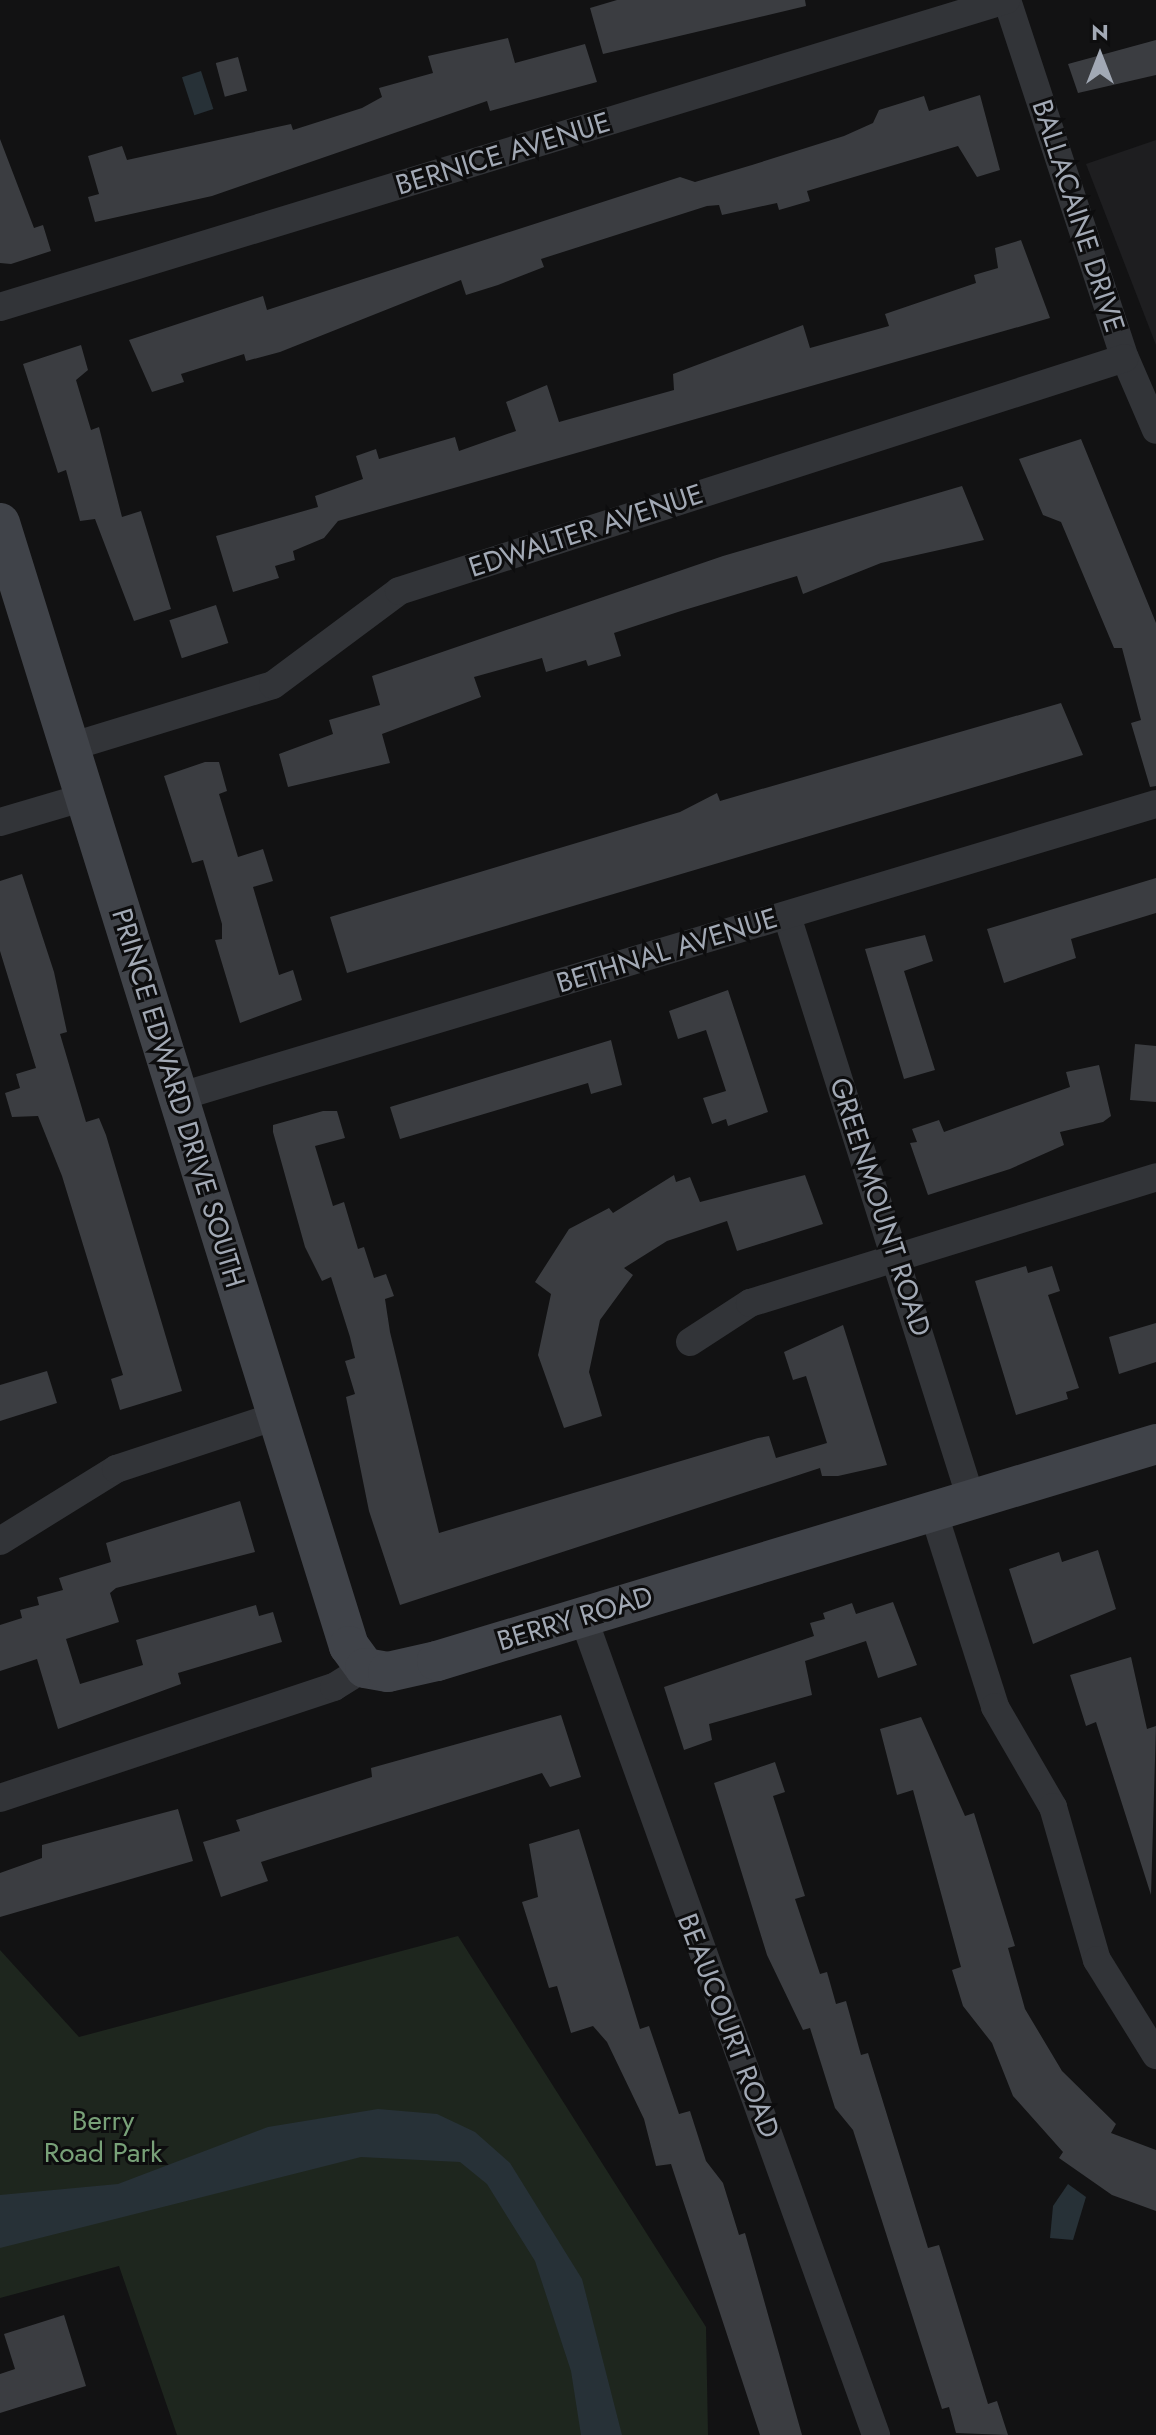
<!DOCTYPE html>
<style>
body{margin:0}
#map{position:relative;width:1156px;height:2435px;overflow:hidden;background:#121213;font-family:Jost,sans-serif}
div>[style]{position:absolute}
.built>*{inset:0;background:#1e1e20}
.green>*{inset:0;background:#1e261e}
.water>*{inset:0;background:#273137;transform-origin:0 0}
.building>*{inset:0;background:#3b3d41;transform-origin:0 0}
.street>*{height:28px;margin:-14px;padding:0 14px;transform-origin:14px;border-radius:14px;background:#323438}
.secondary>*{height:40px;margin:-20px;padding:0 20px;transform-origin:20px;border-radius:20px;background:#404349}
span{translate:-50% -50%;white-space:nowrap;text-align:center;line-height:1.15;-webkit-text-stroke:6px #0d0d0e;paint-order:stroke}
.street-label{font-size:28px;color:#a2a9b5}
.park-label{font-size:28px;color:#78a178}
.north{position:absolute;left:1060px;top:16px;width:80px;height:80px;-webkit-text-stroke:6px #0d0d0e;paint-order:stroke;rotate:0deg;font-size:22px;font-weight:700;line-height:32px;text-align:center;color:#a2a9b5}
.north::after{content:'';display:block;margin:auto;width:28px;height:36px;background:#a2a9b5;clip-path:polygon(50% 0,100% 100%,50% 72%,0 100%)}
</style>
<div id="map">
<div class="built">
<i style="clip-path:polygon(1156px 140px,1156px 345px,1086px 164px)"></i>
</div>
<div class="green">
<i style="clip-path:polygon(458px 1936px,706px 2327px,708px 2435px,177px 2435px,119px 2266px,0 2298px,0 1950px,79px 2037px)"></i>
</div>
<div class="water">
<i style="left:201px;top:71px;width:40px;height:20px;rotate:72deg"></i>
<i style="clip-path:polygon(378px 2109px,437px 2114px,475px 2132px,510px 2163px,582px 2279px,622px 2435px,581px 2435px,571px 2371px,535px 2261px,487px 2184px,460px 2162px,361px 2157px,0 2248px,0 2195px,118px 2184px,268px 2127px)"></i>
<i style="clip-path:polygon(1068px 2184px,1086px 2197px,1073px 2240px,1050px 2238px,1053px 2206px)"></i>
</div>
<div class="building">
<i style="clip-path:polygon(617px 0,805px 0,806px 6px,603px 54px,590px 8px)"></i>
<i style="clip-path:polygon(508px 38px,515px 63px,585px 44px,597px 82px,490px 111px,487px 101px,212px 196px,95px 222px,88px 197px,99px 194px,88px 156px,122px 146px,127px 160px,291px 124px,293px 130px,362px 108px,382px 97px,379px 88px,433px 73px,428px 56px)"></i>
<i style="clip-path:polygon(1156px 40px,1156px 75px,1078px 93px,1068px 64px)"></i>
<i style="left:238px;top:57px;width:35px;height:23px;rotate:75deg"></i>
<i style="clip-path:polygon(980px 95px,1000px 170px,977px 177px,958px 146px,807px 191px,810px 201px,779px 210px,777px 203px,722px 215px,719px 205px,707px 206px,541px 259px,544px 267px,498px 285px,466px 295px,461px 280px,280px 352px,246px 361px,244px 354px,181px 374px,184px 382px,152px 392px,129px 340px,263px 296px,267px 310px,680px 177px,695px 182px,752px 165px,844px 136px,873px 123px,879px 110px,924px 96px,929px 111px)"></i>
<i style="clip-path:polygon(0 139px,34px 228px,43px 225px,51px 251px,11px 264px,0 263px)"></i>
<i style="clip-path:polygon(1021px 240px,1050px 318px,338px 521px,324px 538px,293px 551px,295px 560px,275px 566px,279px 578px,233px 592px,216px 536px,318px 507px,315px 496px,363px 479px,356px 456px,376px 449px,379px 459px,455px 437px,459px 451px,516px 431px,506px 402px,547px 385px,559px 422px,674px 390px,673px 374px,803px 325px,810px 348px,889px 326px,885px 314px,976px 283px,974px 275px,998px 268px,995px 248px)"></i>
<i style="clip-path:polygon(81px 345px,88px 370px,76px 380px,91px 430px,99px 427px,122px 517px,141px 511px,171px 609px,134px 621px,95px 519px,80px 521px,66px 470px,58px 473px,23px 364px)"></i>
<i style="clip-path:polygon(1081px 439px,1156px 623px,1156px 786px,1150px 787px,1131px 723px,1141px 720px,1122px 648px,1114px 648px,1061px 522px,1043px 515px,1019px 459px)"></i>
<i style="clip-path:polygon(962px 486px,984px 540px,881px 563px,803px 594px,797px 576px,681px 611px,614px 633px,621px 656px,588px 666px,586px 660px,546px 672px,542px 658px,474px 677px,481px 697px,382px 734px,390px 763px,288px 787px,279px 754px,333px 734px,329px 720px,380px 705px,372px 676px,723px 556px)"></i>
<i style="left:216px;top:605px;width:40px;height:49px;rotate:72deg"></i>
<i style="clip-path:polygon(1061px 703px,1083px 755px,347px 973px,330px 917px,680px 812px,717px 793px,720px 801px)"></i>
<i style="clip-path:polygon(205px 762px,219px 762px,227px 791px,219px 794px,238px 857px,263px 849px,273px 881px,253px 887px,279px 975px,293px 970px,302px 1000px,240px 1023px,215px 940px,222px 939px,222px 924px,203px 860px,192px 863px,164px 776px)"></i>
<i style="clip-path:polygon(22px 874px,54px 972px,67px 1032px,60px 1034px,86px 1122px,99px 1118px,106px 1135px,182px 1391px,120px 1410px,111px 1379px,123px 1375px,62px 1176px,38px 1116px,12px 1117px,5px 1093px,20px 1088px,16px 1074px,36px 1068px,0 951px,0 881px)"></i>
<i style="clip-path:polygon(1156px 878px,1156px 913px,1071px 939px,1076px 958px,1004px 983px,987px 929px)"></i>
<i style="clip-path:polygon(925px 935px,933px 961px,904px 971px,935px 1070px,904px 1079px,865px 949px)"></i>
<i style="clip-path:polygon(728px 990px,768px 1112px,728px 1126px,726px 1119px,712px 1124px,703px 1098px,726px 1091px,706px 1030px,678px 1039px,669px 1011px)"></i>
<i style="clip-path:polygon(611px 1040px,622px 1085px,591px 1094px,588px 1083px,400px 1139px,390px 1107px)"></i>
<i style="clip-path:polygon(1135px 1044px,1156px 1046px,1156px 1102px,1130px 1100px)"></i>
<i style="clip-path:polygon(1099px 1065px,1111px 1116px,1103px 1122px,1060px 1132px,1064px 1145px,1010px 1169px,928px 1195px,910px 1143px,917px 1142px,912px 1129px,939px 1120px,944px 1132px,1070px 1087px,1066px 1072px)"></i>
<i style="clip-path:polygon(323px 1111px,337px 1111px,345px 1138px,315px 1146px,333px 1206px,344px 1202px,358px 1249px,364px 1247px,374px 1278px,386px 1274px,394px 1296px,385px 1299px,390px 1332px,439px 1533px,758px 1438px,769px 1436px,776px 1458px,827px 1443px,806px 1376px,793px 1380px,784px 1352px,843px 1325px,887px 1465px,838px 1476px,822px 1476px,820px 1468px,400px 1605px,369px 1511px,346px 1397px,355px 1394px,345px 1361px,355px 1358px,350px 1337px,331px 1277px,322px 1281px,305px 1247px,273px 1132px,273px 1125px)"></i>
<i style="clip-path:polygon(674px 1175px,676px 1182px,690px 1177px,700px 1202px,805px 1175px,823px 1224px,737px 1251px,727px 1221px,667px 1241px,624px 1268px,633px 1275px,600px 1320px,589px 1372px,602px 1416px,564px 1428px,538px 1355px,551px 1294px,535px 1282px,569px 1229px,609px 1208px,613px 1213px)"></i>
<i style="clip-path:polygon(1026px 1266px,1028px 1273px,1052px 1266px,1060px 1291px,1048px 1295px,1079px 1388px,1066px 1392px,1068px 1399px,1016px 1415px,975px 1281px)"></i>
<i style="clip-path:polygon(1156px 1323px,1156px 1362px,1119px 1374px,1109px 1337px)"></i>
<i style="clip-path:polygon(47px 1371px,57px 1403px,0 1421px,0 1385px)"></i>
<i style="clip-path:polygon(240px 1501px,255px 1552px,116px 1588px,110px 1593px,119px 1622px,66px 1639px,80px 1684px,143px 1665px,136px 1640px,256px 1605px,259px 1616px,273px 1612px,282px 1642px,178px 1673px,181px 1684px,58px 1729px,37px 1659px,0 1671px,0 1625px,22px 1618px,20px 1610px,39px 1605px,37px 1597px,63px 1590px,59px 1578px,111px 1562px,106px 1543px)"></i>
<i style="clip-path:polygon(1098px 1550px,1116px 1609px,1033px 1644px,1009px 1569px,1059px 1552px,1062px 1562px)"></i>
<i style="clip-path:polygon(893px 1602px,917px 1665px,878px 1678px,866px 1641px,805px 1661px,812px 1695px,709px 1724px,712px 1740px,684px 1750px,664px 1687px,814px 1636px,810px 1623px,825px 1619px,823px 1613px,852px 1603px,856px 1614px)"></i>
<i style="clip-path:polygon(1131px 1657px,1147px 1729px,1156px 1726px,1151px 1895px,1096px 1722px,1086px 1726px,1070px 1675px)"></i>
<i style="clip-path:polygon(561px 1715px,581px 1777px,550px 1787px,542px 1773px,261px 1862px,268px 1881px,221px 1897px,203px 1842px,240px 1831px,236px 1820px,372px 1777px,371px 1768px)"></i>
<i style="clip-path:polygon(921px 1717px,965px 1816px,974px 1813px,1015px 1946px,1008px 1948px,1025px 2009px,1062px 2071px,1116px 2124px,1111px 2133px,1156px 2150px,1156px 2211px,1112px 2195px,1059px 2158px,1063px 2152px,1013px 2096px,992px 2043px,963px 2006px,952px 1970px,961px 1967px,913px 1790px,897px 1795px,880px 1729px)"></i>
<i style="clip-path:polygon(775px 1762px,785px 1792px,773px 1796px,805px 1896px,795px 1899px,820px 1974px,827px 1972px,836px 2004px,846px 2001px,861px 2055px,868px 2053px,928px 2248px,939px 2245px,988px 2404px,997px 2401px,1008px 2435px,956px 2433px,949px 2407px,942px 2409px,853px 2130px,835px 2108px,810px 2028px,803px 2030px,767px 1955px,714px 1783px)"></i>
<i style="clip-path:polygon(178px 1809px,193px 1861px,0 1917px,0 1873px,42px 1858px,42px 1845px)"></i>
<i style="clip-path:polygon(579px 1829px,640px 2029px,649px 2026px,679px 2114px,690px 2111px,706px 2161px,723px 2183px,739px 2235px,745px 2233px,802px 2435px,760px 2435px,671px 2164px,656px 2166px,644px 2119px,607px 2042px,593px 2026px,571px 2033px,557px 1986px,549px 1988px,522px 1902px,538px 1897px,529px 1844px)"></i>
<i style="clip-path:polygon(64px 2315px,86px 2386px,0 2413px,0 2374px,15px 2369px,4px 2334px)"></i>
</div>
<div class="street">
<i style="left:1007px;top:0;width:377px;rotate:71.8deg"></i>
<i style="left:1125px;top:358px;width:78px;rotate:66.7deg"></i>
<i style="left:0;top:307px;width:1052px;rotate:-16.97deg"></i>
<i style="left:70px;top:747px;width:212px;rotate:-17deg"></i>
<i style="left:273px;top:685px;width:157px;rotate:-36.7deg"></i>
<i style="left:399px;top:591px;width:762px;rotate:-17.79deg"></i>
<i style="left:0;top:822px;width:89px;rotate:-16.4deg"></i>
<i style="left:787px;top:916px;width:611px;rotate:72.48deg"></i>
<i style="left:178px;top:1097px;width:1021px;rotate:-16.68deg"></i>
<i style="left:690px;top:1342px;width:72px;rotate:-33deg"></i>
<i style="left:750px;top:1303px;width:425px;rotate:-17.2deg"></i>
<i style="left:933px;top:1511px;width:206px;rotate:72.4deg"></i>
<i style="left:995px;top:1707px;width:116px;rotate:59.9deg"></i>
<i style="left:1053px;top:1807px;width:159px;rotate:74deg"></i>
<i style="left:1097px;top:1960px;width:112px;rotate:58.2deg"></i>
<i style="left:0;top:1541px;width:137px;rotate:-31.8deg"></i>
<i style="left:116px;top:1469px;width:169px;rotate:-18.3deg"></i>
<i style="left:583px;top:1617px;width:869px;rotate:70.29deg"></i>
<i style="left:0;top:1798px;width:352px;rotate:-18.4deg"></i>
<i style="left:334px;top:1687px;width:36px;rotate:-32deg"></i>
</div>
<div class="secondary">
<i style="left:0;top:523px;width:1176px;rotate:72.74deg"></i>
<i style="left:349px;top:1646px;width:27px;rotate:54deg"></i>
<i style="left:365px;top:1668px;width:23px;rotate:10deg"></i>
<i style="left:388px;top:1672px;width:50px;rotate:-12.7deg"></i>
<i style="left:437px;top:1661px;width:751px;rotate:-16.79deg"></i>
</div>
<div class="street-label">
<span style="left:503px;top:154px;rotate:-17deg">BERNICE AVENUE</span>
<span style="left:1078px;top:216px;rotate:72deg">BALLACAINE DRIVE</span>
<span style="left:586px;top:531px;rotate:-18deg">EDWALTER AVENUE</span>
<span style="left:667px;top:951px;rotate:-17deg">BETHNAL AVENUE</span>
<span style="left:178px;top:1098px;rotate:73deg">PRINCE EDWARD DRIVE SOUTH</span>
<span style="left:880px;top:1207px;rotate:72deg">GREENMOUNT ROAD</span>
<span style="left:575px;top:1619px;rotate:-17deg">BERRY ROAD</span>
<span style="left:728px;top:2026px;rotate:69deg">BEAUCOURT ROAD</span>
</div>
<div class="park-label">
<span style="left:103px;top:2137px">Berry<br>Road Park</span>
</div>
<div class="north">N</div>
</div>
